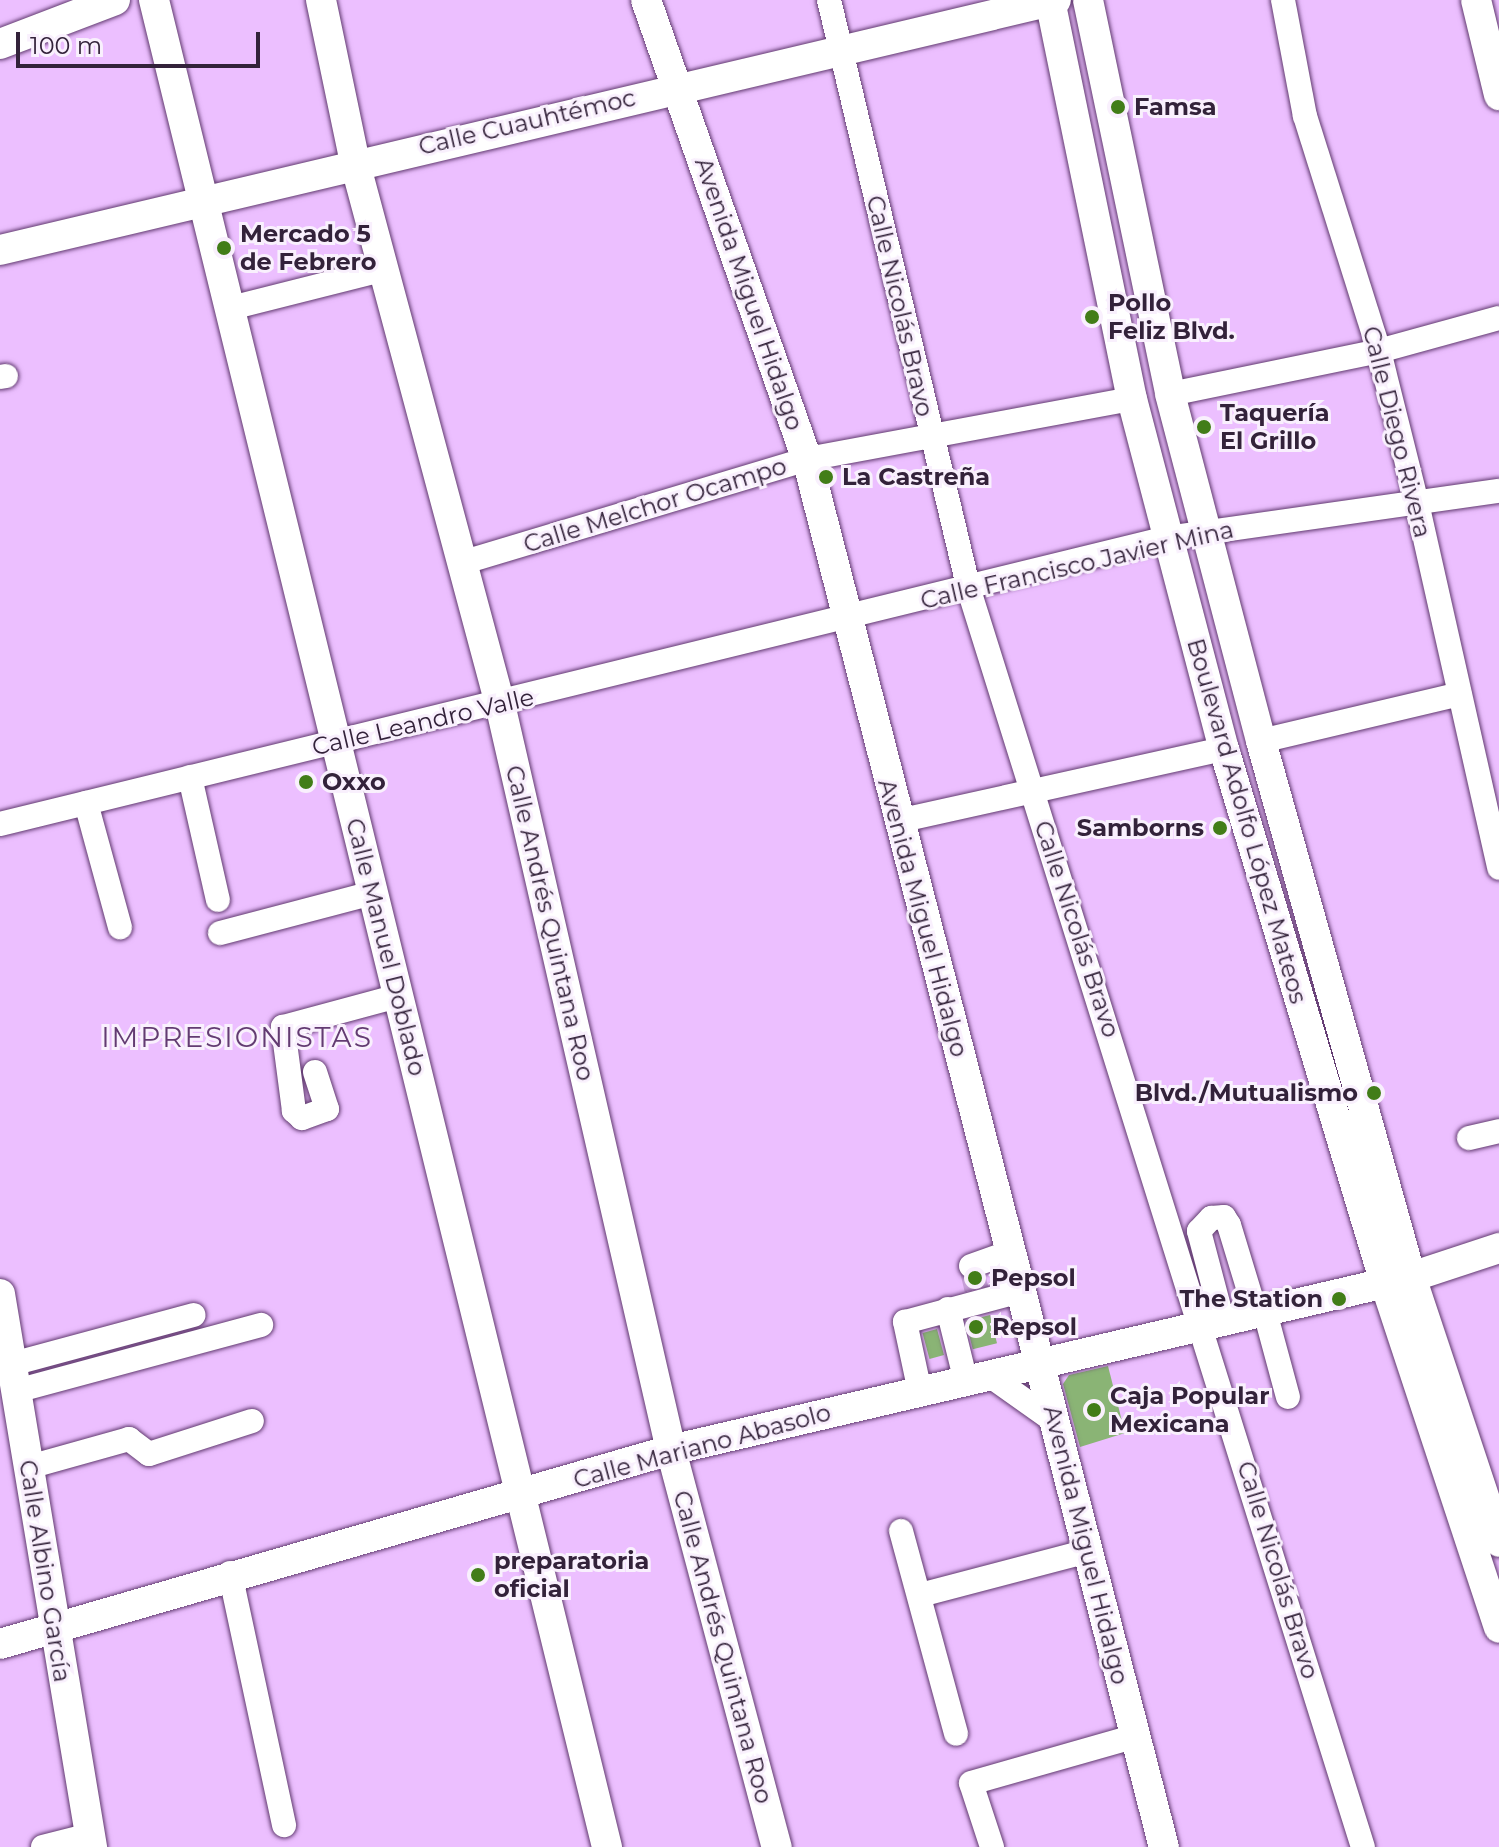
<!DOCTYPE html>
<meta charset="utf-8">
<style>
body{margin:0}
#map{position:relative;width:1499px;height:1847px;overflow:hidden;background:#ecbfff;font-family:Montserrat,sans-serif}
div>[style]{position:absolute}
.building>*{inset:0;background:#8ab475;transform-origin:0 0}
.minor-tunnel>*{height:24px;margin-top:-12px;transform-origin:0;background:repeating-linear-gradient(90deg,#c7a0d8 0 24px,transparent 0 36px)}
.roads{filter:drop-shadow(0 0 2px #613a70) drop-shadow(0 0 2px #613a70)}
.minor>*{height:24px;margin:-12px;padding:0 12px;transform-origin:12px;border-radius:12px;background:#fff}
.major>*{height:30px;margin:-15px;padding:0 15px;transform-origin:15px;border-radius:15px;background:#fff}
.dots>*{width:22px;height:22px;translate:-50% -50%;box-sizing:border-box;border:4px solid #f9f0fd;border-radius:50%}
span{translate:-50% -50%;white-space:nowrap;text-align:center;line-height:1.15;-webkit-text-stroke:6px #f9f0fd;paint-order:stroke}
.poi-label{font-size:24px;color:#33223a;font-weight:700}
.left{translate:0 -50%;text-align:left}
.right{translate:-100% -50%;text-align:right}
.street-label{font-size:24px;color:#33223a}
.quarter-label{font-size:28px;color:#633b72;letter-spacing:2px}
.scale{position:absolute;left:16px;top:32px;width:244px;height:36px;box-sizing:border-box;border:4px solid #33223a;border-top:0;padding-left:10px;font-size:24px;line-height:28px;white-space:nowrap;color:#33223a;-webkit-text-stroke:6px #f9f0fd;paint-order:stroke}
</style>
<div id="map">
<div class="building">
<i style="left:990px;top:1315px;width:29px;height:25px;rotate:76deg"></i>
<i style="left:937px;top:1329px;width:27px;height:15px;rotate:75deg"></i>
<i style="clip-path:polygon(1108px 1366px,1125px 1433px,1080px 1447px,1063px 1384px,1069px 1375px)"></i>
</div>
<div class="minor-tunnel">
<i style="left:971px;top:1266px;width:26px;rotate:77deg"></i>
</div>
<div class="roads">
<div class="minor">
<i style="left:829px;top:0;width:606px;rotate:76.65deg"></i>
<i style="left:969px;top:590px;width:1317px;rotate:72.6deg"></i>
<i style="left:1283px;top:0;width:118px;rotate:79.3deg"></i>
<i style="left:1305px;top:116px;width:246px;rotate:72.5deg"></i>
<i style="left:1379px;top:351px;width:157px;rotate:76deg"></i>
<i style="left:1417px;top:503px;width:374px;rotate:77.3deg"></i>
<i style="left:231px;top:308px;width:159px;rotate:-14.2deg"></i>
<i style="left:0;top:377px;width:6px;rotate:-9deg"></i>
<i style="left:1170px;top:394px;width:213px;rotate:-11.6deg"></i>
<i style="left:1379px;top:351px;width:124px;rotate:-15.4deg"></i>
<i style="left:461px;top:563px;width:361px;rotate:-16.7deg"></i>
<i style="left:807px;top:459px;width:330px;rotate:-10.5deg"></i>
<i style="left:1261px;top:741px;width:204px;rotate:-13.3deg"></i>
<i style="left:190px;top:777px;width:126px;rotate:77.2deg"></i>
<i style="left:86px;top:803px;width:129px;rotate:74.7deg"></i>
<i style="left:898px;top:821px;width:334px;rotate:-12.5deg"></i>
<i style="left:0;top:824px;width:1202px;rotate:-13.77deg"></i>
<i style="left:1167px;top:538px;width:335px;rotate:-8.1deg"></i>
<i style="left:220px;top:933px;width:158px;rotate:-14.7deg"></i>
<i style="left:315px;top:1072px;width:39px;rotate:72deg"></i>
<i style="left:327px;top:1109px;width:27px;rotate:160deg"></i>
<i style="left:302px;top:1118px;width:11px;rotate:-139deg"></i>
<i style="left:294px;top:1111px;width:85px;rotate:-97.5deg"></i>
<i style="left:283px;top:1027px;width:119px;rotate:-15.1deg"></i>
<i style="left:1469px;top:1138px;width:31px;rotate:-13deg"></i>
<i style="left:971px;top:1266px;width:41px;rotate:-19.7deg"></i>
<i style="left:948px;top:1309px;width:75px;rotate:76.1deg"></i>
<i style="left:1265px;top:1312px;width:88px;rotate:74.9deg"></i>
<i style="left:1223px;top:1322px;width:94px;rotate:-104.8deg"></i>
<i style="left:1199px;top:1231px;width:18px;rotate:-47deg"></i>
<i style="left:1211px;top:1218px;width:13px;rotate:-4deg"></i>
<i style="left:1224px;top:1217px;width:9px;rotate:58deg"></i>
<i style="left:1229px;top:1225px;width:93px;rotate:73.1deg"></i>
<i style="left:12px;top:1364px;width:188px;rotate:-15.1deg"></i>
<i style="left:989px;top:1375px;width:80px;rotate:35.3deg"></i>
<i style="left:16px;top:1391px;width:254px;rotate:-15.1deg"></i>
<i style="left:920px;top:1392px;width:72px;rotate:-102.1deg"></i>
<i style="left:905px;top:1322px;width:120px;rotate:-15deg"></i>
<i style="left:29px;top:1467px;width:104px;rotate:-15.6deg"></i>
<i style="left:129px;top:1439px;width:25px;rotate:37deg"></i>
<i style="left:149px;top:1454px;width:108px;rotate:-17.8deg"></i>
<i style="left:901px;top:1531px;width:210px;rotate:74.8deg"></i>
<i style="left:230px;top:1573px;width:258px;rotate:77.9deg"></i>
<i style="left:920px;top:1595px;width:174px;rotate:-14.7deg"></i>
<i style="left:43px;top:1847px;width:49px;rotate:-14.3deg"></i>
<i style="left:992px;top:1847px;width:67px;rotate:-108.2deg"></i>
<i style="left:971px;top:1783px;width:172px;rotate:-15.9deg"></i>
</div>
<div class="major">
<i style="left:154px;top:0;width:1902px;rotate:76.22deg"></i>
<i style="left:321px;top:0;width:167px;rotate:78.2deg"></i>
<i style="left:355px;top:163px;width:560px;rotate:75deg"></i>
<i style="left:500px;top:704px;width:765px;rotate:77.09deg"></i>
<i style="left:671px;top:1450px;width:411px;rotate:75.1deg"></i>
<i style="left:646px;top:0;width:486px;rotate:70.7deg"></i>
<i style="left:807px;top:459px;width:1433px;rotate:75.58deg"></i>
<i style="left:1050px;top:0;width:407px;rotate:78.4deg"></i>
<i style="left:1132px;top:399px;width:362px;rotate:75.3deg"></i>
<i style="left:1224px;top:749px;width:558px;rotate:73.22deg"></i>
<i style="left:1385px;top:1283px;width:363px;rotate:71.7deg"></i>
<i style="left:1088px;top:0;width:402px;rotate:78.2deg"></i>
<i style="left:1170px;top:394px;width:359px;rotate:75.3deg"></i>
<i style="left:1261px;top:741px;width:557px;rotate:74.37deg"></i>
<i style="left:1411px;top:1277px;width:279px;rotate:71.6deg"></i>
<i style="left:1476px;top:0;width:98px;rotate:76.4deg"></i>
<i style="left:0;top:44px;width:123px;rotate:-20.9deg"></i>
<i style="left:0;top:250px;width:1085px;rotate:-13.32deg"></i>
<i style="left:0;top:1294px;width:561px;rotate:80.55deg"></i>
<i style="left:0;top:1644px;width:698px;rotate:-16.13deg"></i>
<i style="left:671px;top:1450px;width:760px;rotate:-13.16deg"></i>
<i style="left:1411px;top:1277px;width:93px;rotate:-18.2deg"></i>
</div>
</div>
<div class="dots">
<i style="left:1118px;top:107px;background:#427d18"></i>
<i style="left:224px;top:248px;background:#427d18"></i>
<i style="left:1092px;top:317px;background:#427d18"></i>
<i style="left:1204px;top:427px;background:#427d18"></i>
<i style="left:826px;top:477px;background:#427d18"></i>
<i style="left:306px;top:782px;background:#427d18"></i>
<i style="left:1220px;top:828px;background:#427d18"></i>
<i style="left:1374px;top:1093px;background:#427d18"></i>
<i style="left:975px;top:1278px;background:#427d18"></i>
<i style="left:1339px;top:1299px;background:#427d18"></i>
<i style="left:976px;top:1327px;background:#427d18"></i>
<i style="left:1094px;top:1410px;background:#427d18"></i>
<i style="left:478px;top:1575px;background:#427d18"></i>
</div>
<div class="poi-label">
<span class="left" style="left:1134px;top:107px">Famsa</span>
<span class="left" style="left:240px;top:248px">Mercado 5<br>de Febrero</span>
<span class="left" style="left:1108px;top:317px">Pollo<br>Feliz Blvd.</span>
<span class="left" style="left:1220px;top:427px">Taquería<br>El Grillo</span>
<span class="left" style="left:842px;top:477px">La Castreña</span>
<span class="left" style="left:322px;top:782px">Oxxo</span>
<span class="right" style="left:1204px;top:828px">Samborns</span>
<span class="right" style="left:1358px;top:1093px">Blvd./Mutualismo</span>
<span class="left" style="left:991px;top:1278px">Pepsol</span>
<span class="right" style="left:1323px;top:1299px">The Station</span>
<span class="left" style="left:992px;top:1327px">Repsol</span>
<span class="left" style="left:1110px;top:1410px">Caja Popular<br>Mexicana</span>
<span class="left" style="left:494px;top:1575px">preparatoria<br>oficial</span>
</div>
<div class="street-label">
<span style="left:527px;top:122px;rotate:-13deg">Calle Cuauhtémoc</span>
<span style="left:749px;top:294px;rotate:71deg">Avenida Miguel Hidalgo</span>
<span style="left:900px;top:306px;rotate:77deg">Calle Nicolás Bravo</span>
<span style="left:1397px;top:432px;rotate:76deg">Calle Diego Rivera</span>
<span style="left:655px;top:505px;rotate:-17deg">Calle Melchor Ocampo</span>
<span style="left:1077px;top:565px;rotate:-13deg">Calle Francisco Javier Mina</span>
<span style="left:423px;top:722px;rotate:-13deg">Calle Leandro Valle</span>
<span style="left:1247px;top:821px;rotate:74deg">Boulevard Adolfo López Mateos</span>
<span style="left:923px;top:918px;rotate:75deg">Avenida Miguel Hidalgo</span>
<span style="left:550px;top:923px;rotate:77deg">Calle Andrés Quintana Roo</span>
<span style="left:1077px;top:929px;rotate:72deg">Calle Nicolás Bravo</span>
<span style="left:386px;top:947px;rotate:76deg">Calle Manuel Doblado</span>
<span style="left:702px;top:1446px;rotate:-15deg">Calle Mariano Abasolo</span>
<span style="left:1086px;top:1545px;rotate:76deg">Avenida Miguel Hidalgo</span>
<span style="left:1278px;top:1570px;rotate:73deg">Calle Nicolás Bravo</span>
<span style="left:45px;top:1571px;rotate:81deg">Calle Albino García</span>
<span style="left:723px;top:1647px;rotate:75deg">Calle Andrés Quintana Roo</span>
</div>
<div class="quarter-label">
<span style="left:237px;top:1037px">IMPRESIONISTAS</span>
</div>
<div class="scale">100 m</div>
</div>
